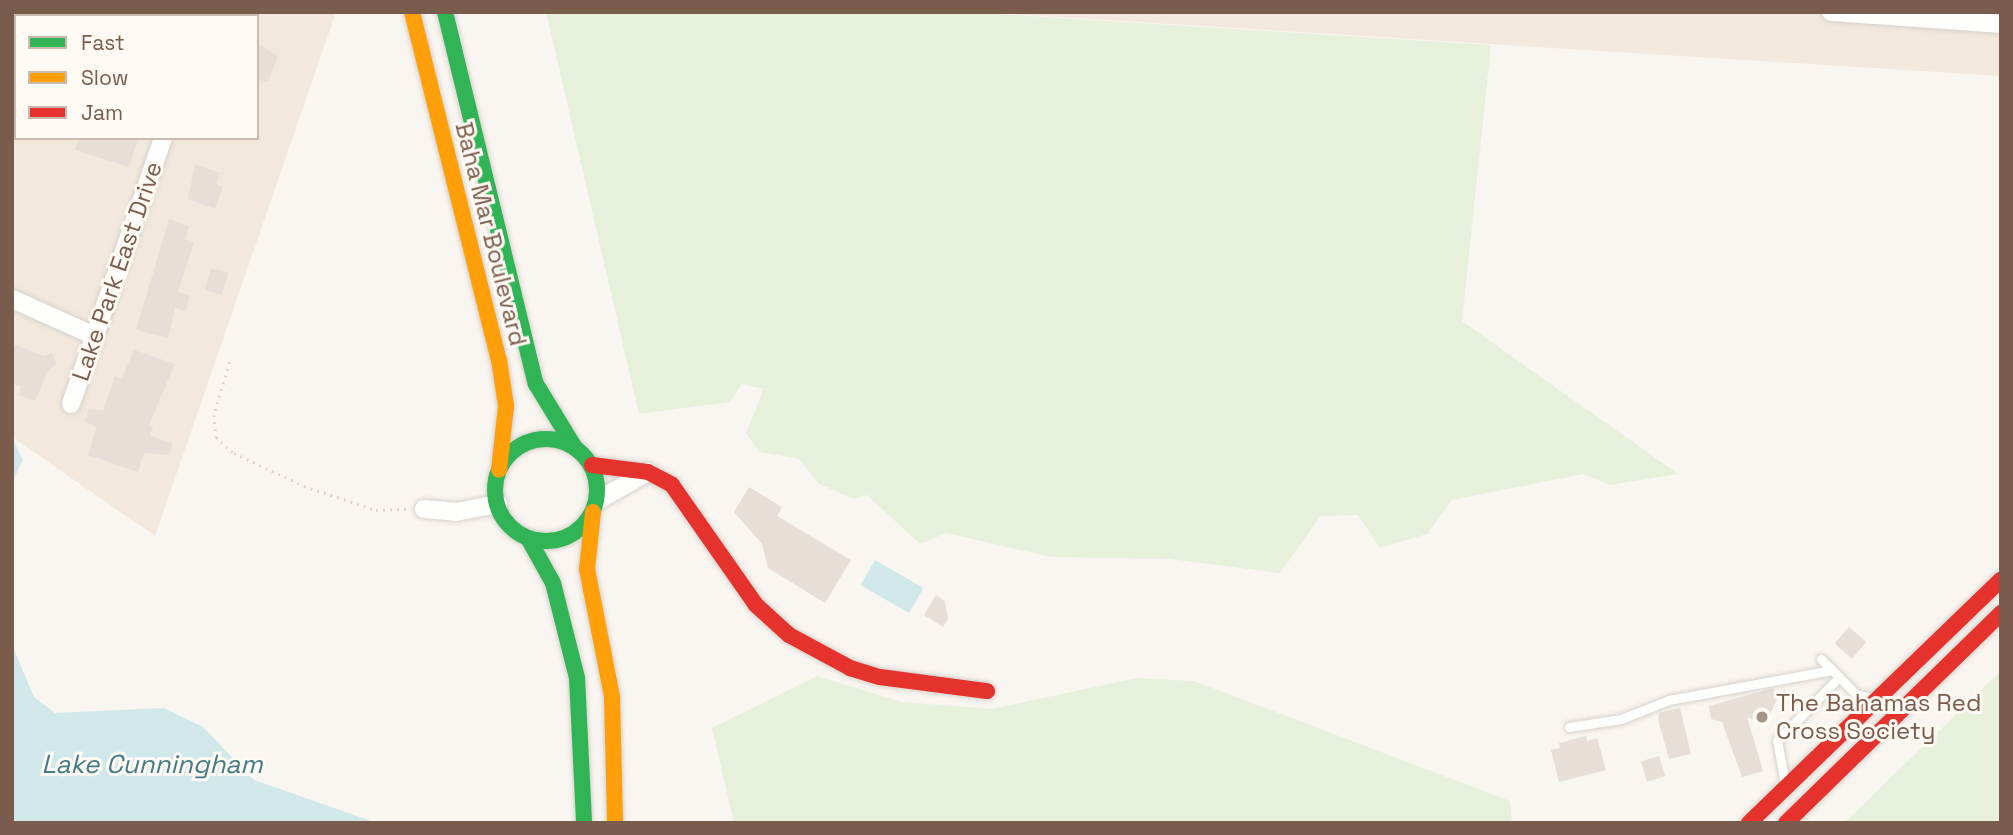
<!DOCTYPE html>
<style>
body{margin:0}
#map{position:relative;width:2013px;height:835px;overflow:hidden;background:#f9f5f0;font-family:"Space Grotesk",sans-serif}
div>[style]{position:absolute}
.residential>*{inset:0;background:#f2e8de}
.green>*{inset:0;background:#e7f0db}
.water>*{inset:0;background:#d0e8ea;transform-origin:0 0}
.building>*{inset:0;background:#e6ded7;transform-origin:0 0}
.path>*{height:2.5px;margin-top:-1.25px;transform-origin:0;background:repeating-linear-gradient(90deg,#dcd5d0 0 2px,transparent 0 7px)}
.roads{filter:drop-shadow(0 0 2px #d7d1cb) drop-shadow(0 0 2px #d7d1cb)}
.lane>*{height:9px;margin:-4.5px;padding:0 4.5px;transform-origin:4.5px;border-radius:4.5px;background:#fefefd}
.street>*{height:18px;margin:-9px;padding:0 9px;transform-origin:9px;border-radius:9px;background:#fefefd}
.fast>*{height:16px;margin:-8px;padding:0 8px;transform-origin:8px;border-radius:8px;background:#30b455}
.fast>.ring{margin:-8px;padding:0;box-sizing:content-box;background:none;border:16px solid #30b455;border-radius:50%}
.slow>*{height:16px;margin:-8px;padding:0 8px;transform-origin:8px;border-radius:8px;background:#ff9f0a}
.jam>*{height:16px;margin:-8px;padding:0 8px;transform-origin:8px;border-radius:8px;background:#e5322d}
.dots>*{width:19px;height:19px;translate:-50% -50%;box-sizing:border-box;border:4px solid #fffaf3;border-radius:50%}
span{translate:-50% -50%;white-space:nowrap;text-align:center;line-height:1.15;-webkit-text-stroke:6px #fffaf3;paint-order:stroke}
.street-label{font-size:24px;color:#7a5c4d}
.poi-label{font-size:24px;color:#7a5c4d}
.left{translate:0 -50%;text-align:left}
.water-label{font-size:26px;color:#437c86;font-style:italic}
.frame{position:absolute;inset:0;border:14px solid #7a5c4d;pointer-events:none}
.legend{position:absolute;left:14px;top:14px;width:245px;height:126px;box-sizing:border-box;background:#fffaf3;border:2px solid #cabbb1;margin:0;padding:9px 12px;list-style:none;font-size:21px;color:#7a5c4d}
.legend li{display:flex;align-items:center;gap:14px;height:35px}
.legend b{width:35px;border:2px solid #cabbb1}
</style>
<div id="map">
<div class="residential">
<i style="clip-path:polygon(evenodd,12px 12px,336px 12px,155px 536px,12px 437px,12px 12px,16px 16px,257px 16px,257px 138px,16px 138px,16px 16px)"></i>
<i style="clip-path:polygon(978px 12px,2001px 12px,2001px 76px)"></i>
</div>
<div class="green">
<i style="clip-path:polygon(546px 12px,968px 12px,1491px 45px,1462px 321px,1678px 474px,1610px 485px,1583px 474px,1452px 500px,1427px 534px,1380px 548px,1358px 515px,1321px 516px,1280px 573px,1170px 559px,1051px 557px,946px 533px,920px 544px,867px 495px,854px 499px,819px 484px,799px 459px,759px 452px,746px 433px,764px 389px,742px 384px,730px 402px,639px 414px)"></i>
<i style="clip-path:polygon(2001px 671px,2001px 823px,1844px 823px)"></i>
<i style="clip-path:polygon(817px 676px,902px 702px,992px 709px,1137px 678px,1194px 681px,1510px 801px,1512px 823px,734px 823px,712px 728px)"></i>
</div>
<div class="water">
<i style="clip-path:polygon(12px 438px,23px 460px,12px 482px)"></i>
<i style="left:875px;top:560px;width:56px;height:29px;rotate:30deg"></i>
<i style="clip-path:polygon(12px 645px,34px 697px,55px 713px,164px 708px,203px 727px,254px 780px,377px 823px,12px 823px)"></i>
</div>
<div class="building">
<i style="clip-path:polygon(257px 43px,278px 56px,268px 82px,260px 80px,257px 83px)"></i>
<i style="clip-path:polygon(79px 138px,138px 138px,129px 167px,75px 150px)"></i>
<i style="clip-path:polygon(195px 164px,220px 173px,216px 184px,223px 186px,215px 209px,188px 199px)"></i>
<i style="clip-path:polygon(169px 219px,189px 226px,185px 239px,194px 242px,178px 292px,190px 295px,186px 311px,175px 308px,168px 338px,136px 330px)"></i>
<i style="left:211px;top:268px;width:18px;height:23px;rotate:16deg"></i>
<i style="clip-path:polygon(12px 344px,44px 356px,52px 353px,57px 365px,49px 369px,35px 401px,19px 395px,21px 386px,14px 384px)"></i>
<i style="clip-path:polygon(134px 350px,175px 364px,149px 425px,153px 426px,150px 436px,173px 443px,169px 455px,144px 453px,138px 472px,88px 455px,97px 426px,85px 422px,89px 408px,103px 411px,115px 376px,122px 378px)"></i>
<i style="clip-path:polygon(749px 487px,782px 507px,777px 516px,851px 560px,825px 603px,768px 568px,762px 544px,734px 512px)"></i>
<i style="clip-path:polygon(936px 595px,945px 601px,948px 619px,943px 627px,924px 615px)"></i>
<i style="left:1849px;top:627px;width:23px;height:22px;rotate:41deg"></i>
<i style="clip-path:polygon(1773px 688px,1778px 697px,1766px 724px,1747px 717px,1763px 771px,1742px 777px,1722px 722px,1711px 719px,1709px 706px)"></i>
<i style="clip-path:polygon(1680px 708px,1691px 754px,1669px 759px,1658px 719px,1659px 713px)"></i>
<i style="clip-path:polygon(1586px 736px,1587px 741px,1597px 738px,1606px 770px,1559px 782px,1551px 750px,1560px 748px,1559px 743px)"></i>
<i style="left:1659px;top:756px;width:21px;height:19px;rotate:73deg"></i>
</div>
<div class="path">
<i style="left:230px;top:362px;width:55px;rotate:106.8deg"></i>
<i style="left:214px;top:415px;width:22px;rotate:85deg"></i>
<i style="left:216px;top:437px;width:24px;rotate:42deg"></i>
<i style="left:234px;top:453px;width:77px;rotate:25.2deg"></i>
<i style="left:304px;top:486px;width:76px;rotate:18.4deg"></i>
<i style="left:376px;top:510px;width:33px;rotate:-2deg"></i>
</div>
<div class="roads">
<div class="lane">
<i style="left:1821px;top:659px;width:51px;rotate:45deg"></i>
<i style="left:1857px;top:695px;width:12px;rotate:9deg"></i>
<i style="left:1569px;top:727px;width:53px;rotate:-8.7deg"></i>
<i style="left:1621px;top:719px;width:52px;rotate:-21.6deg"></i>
<i style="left:1669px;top:700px;width:166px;rotate:-10.4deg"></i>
<i style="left:1784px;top:779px;width:39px;rotate:-100deg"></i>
<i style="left:1777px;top:741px;width:89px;rotate:-45.9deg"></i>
</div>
<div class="street">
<i style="left:1831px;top:12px;width:170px;rotate:4deg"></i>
<i style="left:205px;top:16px;width:4px;rotate:-76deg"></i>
<i style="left:12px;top:55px;width:4px;rotate:27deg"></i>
<i style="left:12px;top:299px;width:91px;rotate:24deg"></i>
<i style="left:71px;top:404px;width:281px;rotate:-70.9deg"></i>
<i style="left:597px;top:501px;width:59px;rotate:-29.6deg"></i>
<i style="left:424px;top:509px;width:32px;rotate:5deg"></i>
<i style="left:456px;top:512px;width:43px;rotate:-10.8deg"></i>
</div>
<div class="fast">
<i style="left:445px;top:12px;width:383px;rotate:76.3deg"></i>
<i style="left:536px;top:384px;width:75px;rotate:58.6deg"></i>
<i class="ring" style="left:495px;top:439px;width:86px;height:86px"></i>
<i style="left:528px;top:538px;width:51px;rotate:60.9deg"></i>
<i style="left:553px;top:583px;width:98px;rotate:75.8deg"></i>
<i style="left:577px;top:678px;width:145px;rotate:87.2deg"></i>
</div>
<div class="slow">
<i style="left:412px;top:12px;width:359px;rotate:76deg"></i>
<i style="left:499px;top:360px;width:47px;rotate:81.3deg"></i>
<i style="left:506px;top:406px;width:64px;rotate:96.2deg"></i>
<i style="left:593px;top:512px;width:57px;rotate:96deg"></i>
<i style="left:587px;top:569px;width:130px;rotate:78.9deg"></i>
<i style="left:612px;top:697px;width:126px;rotate:88.6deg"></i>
</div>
<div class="jam">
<i style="left:592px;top:465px;width:56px;rotate:7.1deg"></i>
<i style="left:648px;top:472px;width:27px;rotate:28deg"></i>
<i style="left:672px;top:485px;width:146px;rotate:55deg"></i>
<i style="left:756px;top:605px;width:45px;rotate:42.3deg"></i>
<i style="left:789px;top:635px;width:69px;rotate:28.4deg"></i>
<i style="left:850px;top:668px;width:31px;rotate:17deg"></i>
<i style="left:880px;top:677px;width:108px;rotate:7.5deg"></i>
<i style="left:1749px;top:823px;width:350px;rotate:-44deg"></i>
<i style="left:1786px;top:823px;width:301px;rotate:-44.3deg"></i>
</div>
</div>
<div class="dots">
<i style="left:1762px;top:717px;background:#a69286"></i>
</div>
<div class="street-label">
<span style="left:491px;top:234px;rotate:76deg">Baha Mar Boulevard</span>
<span style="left:117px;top:271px;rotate:-71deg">Lake Park East Drive</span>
</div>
<div class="poi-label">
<span class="left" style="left:1776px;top:717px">The Bahamas Red<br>Cross Society</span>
</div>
<div class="water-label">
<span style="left:152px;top:765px">Lake Cunningham</span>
</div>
<div class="frame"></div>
<ul class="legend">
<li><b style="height:9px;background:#30b455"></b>Fast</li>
<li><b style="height:9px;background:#ff9f0a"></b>Slow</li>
<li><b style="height:9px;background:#e5322d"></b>Jam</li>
</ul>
</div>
